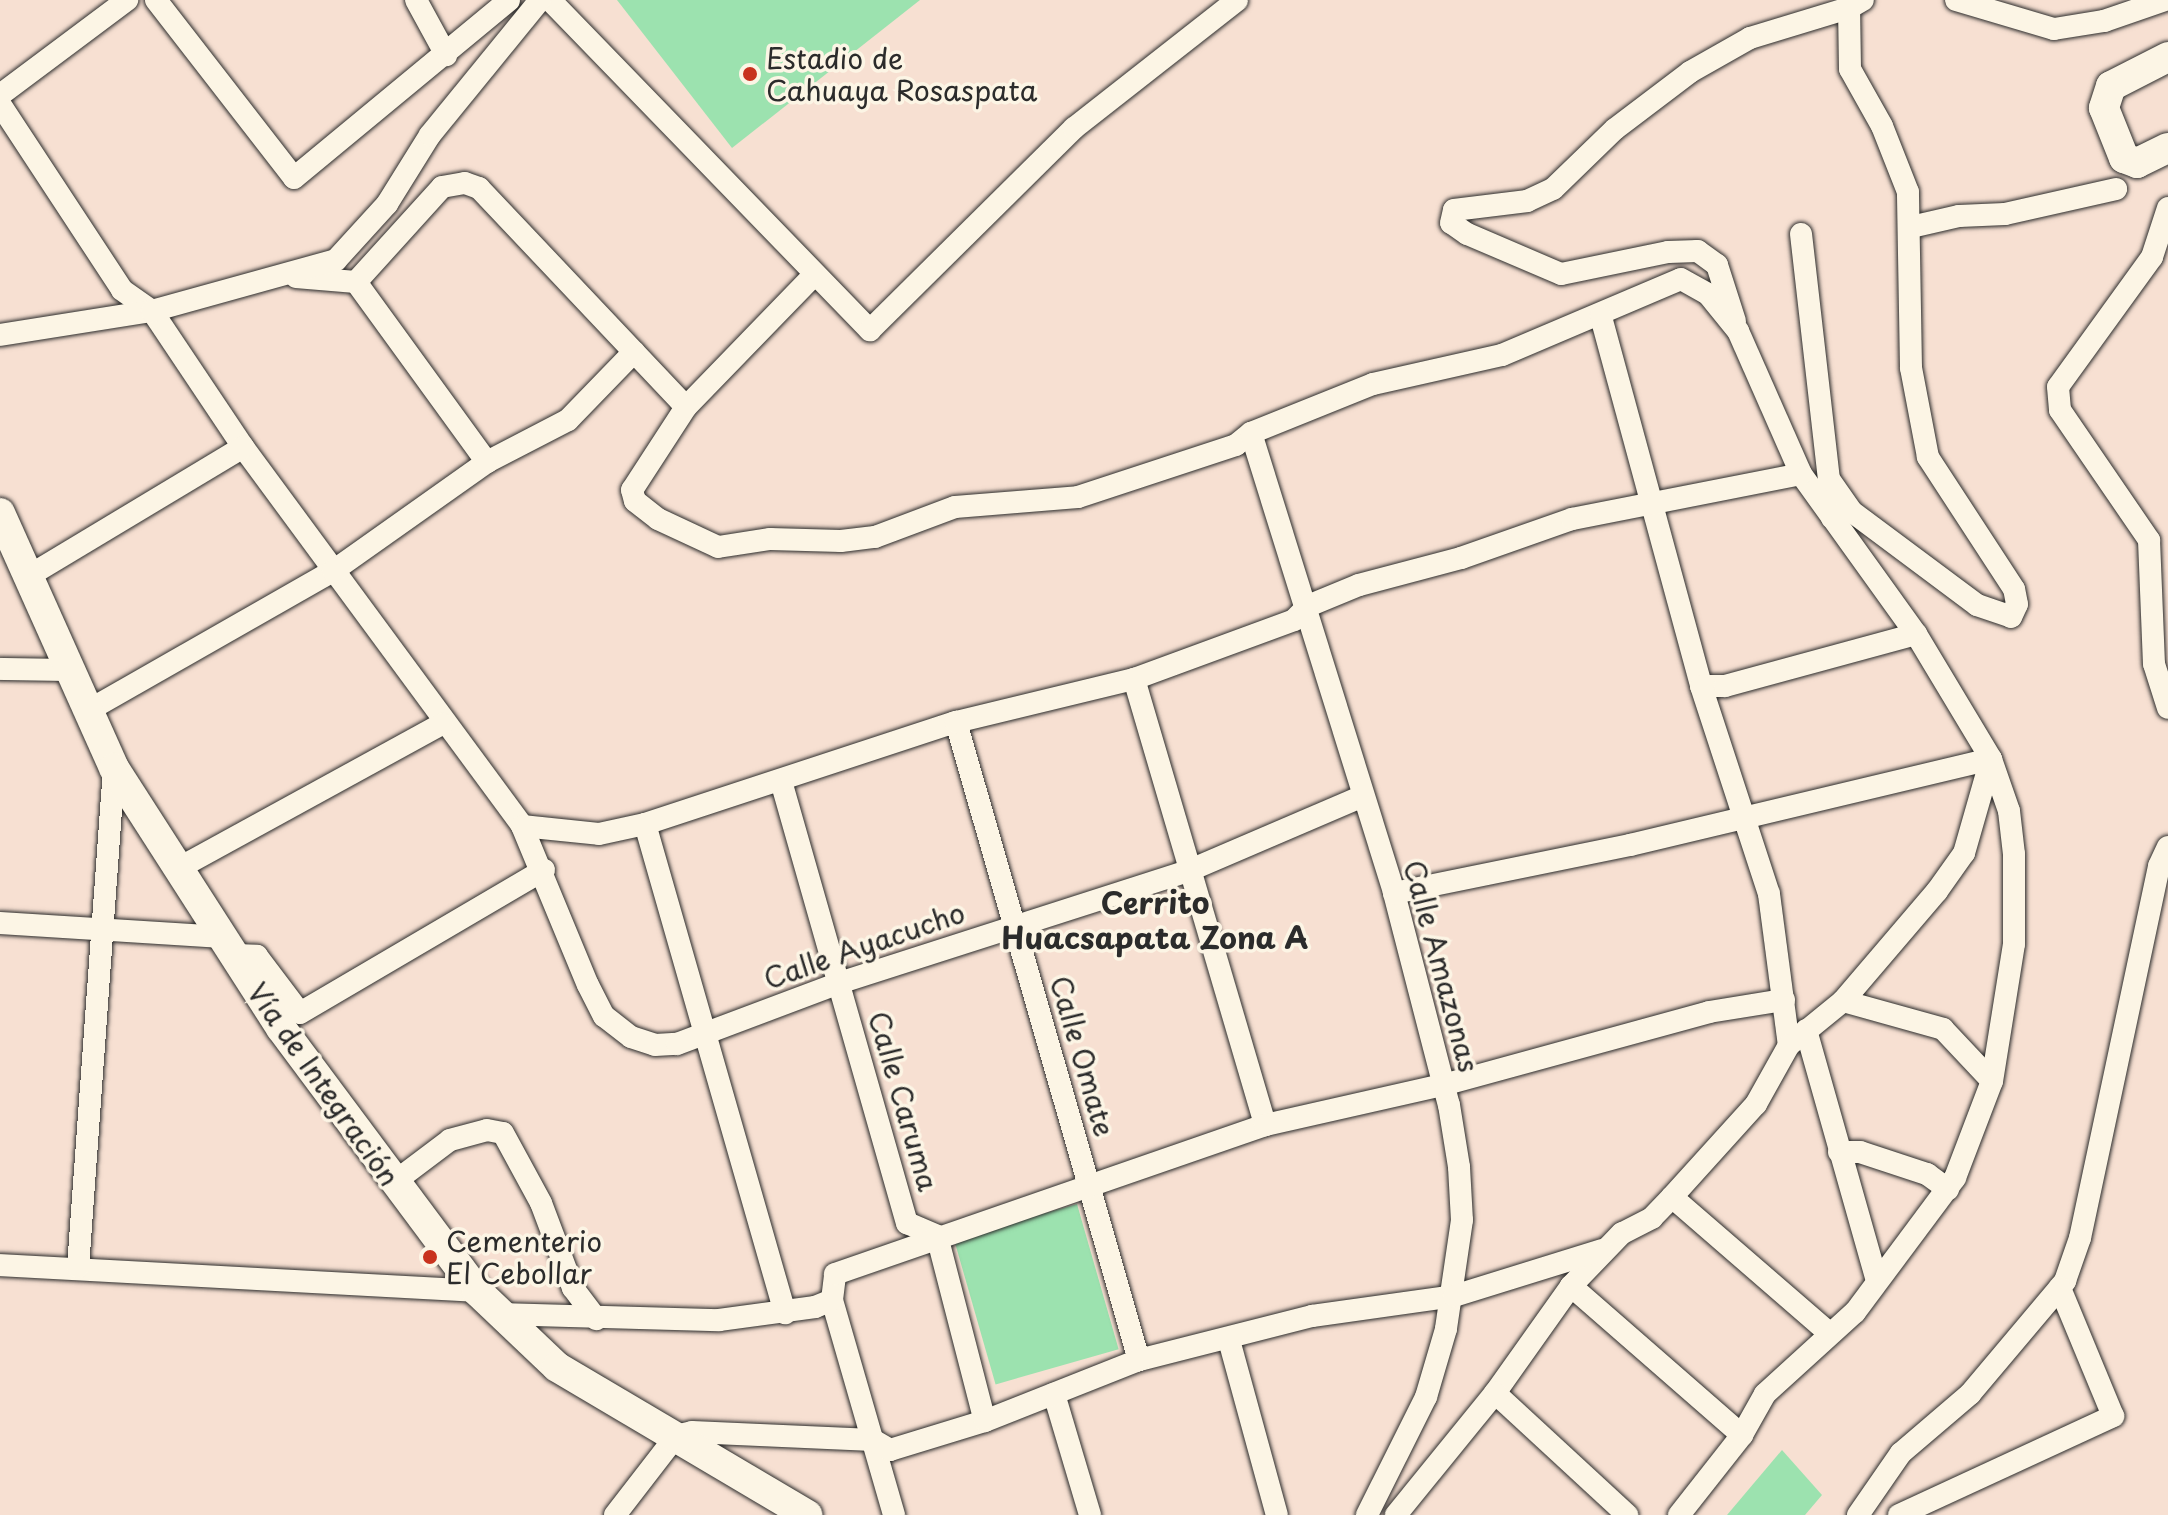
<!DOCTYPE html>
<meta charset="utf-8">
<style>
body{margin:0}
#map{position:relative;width:2168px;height:1515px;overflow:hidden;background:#f7e0d2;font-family:"Playpen Sans",sans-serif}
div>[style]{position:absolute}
.green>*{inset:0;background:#9ce2af;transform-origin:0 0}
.roads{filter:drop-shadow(0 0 2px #2b2b2b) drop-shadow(0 0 2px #2b2b2b)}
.street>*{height:22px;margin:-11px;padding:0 11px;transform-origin:11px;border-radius:11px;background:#fcf5e5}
.secondary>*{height:30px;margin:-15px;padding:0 15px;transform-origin:15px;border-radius:15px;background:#fcf5e5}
.dots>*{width:22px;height:22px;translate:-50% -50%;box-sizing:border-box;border:4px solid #fcf5e5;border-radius:50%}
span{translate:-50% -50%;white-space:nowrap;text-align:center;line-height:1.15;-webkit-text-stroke:7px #fcf5e5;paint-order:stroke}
.poi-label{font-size:28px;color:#2b2b2b}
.left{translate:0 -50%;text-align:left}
.street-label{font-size:28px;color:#2b2b2b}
.neighbourhood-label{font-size:30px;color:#2b2b2b;font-weight:700}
</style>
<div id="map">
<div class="green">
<i style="clip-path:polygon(617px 0,920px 0,732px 148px)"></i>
<i style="left:1077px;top:1204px;width:151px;height:128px;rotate:74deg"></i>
<i style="clip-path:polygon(1782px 1450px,1822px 1495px,1805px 1515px,1727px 1515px)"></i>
</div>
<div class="roads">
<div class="street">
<i style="left:156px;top:0;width:225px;rotate:52.2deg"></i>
<i style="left:294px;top:178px;width:279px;rotate:-39.6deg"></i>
<i style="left:416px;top:0;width:63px;rotate:61.4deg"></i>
<i style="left:550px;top:0;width:460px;rotate:45.9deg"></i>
<i style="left:870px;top:330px;width:287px;rotate:-44.7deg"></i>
<i style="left:1074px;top:128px;width:207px;rotate:-38.1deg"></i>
<i style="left:1956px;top:0;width:102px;rotate:16.5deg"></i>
<i style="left:2054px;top:29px;width:51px;rotate:-9.1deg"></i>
<i style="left:2104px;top:21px;width:65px;rotate:-19deg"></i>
<i style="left:0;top:95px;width:159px;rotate:-36.8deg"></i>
<i style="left:0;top:104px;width:222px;rotate:56.7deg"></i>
<i style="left:122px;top:290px;width:37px;rotate:35deg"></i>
<i style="left:152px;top:311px;width:164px;rotate:56.2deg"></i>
<i style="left:243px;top:447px;width:471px;rotate:53.6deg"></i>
<i style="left:522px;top:826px;width:172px;rotate:67.5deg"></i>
<i style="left:588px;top:985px;width:35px;rotate:63deg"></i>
<i style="left:604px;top:1016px;width:34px;rotate:38deg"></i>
<i style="left:631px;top:1037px;width:25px;rotate:18deg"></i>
<i style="left:655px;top:1045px;width:22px;rotate:-3deg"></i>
<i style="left:677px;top:1044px;width:173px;rotate:-20.6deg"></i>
<i style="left:839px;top:983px;width:367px;rotate:-17.8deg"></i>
<i style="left:1188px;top:871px;width:188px;rotate:-23.2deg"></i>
<i style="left:2168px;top:208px;width:52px;rotate:108.1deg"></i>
<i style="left:2152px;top:257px;width:160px;rotate:125.9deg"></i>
<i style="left:2058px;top:387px;width:23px;rotate:85deg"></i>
<i style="left:2060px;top:410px;width:158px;rotate:55.6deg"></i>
<i style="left:2149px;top:540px;width:124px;rotate:87.7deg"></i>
<i style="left:2154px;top:664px;width:46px;rotate:72.3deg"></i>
<i style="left:1911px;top:227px;width:49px;rotate:-12.9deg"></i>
<i style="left:1959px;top:216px;width:46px;rotate:-2.5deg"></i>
<i style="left:2005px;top:214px;width:114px;rotate:-12.7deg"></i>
<i style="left:1801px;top:234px;width:247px;rotate:83.5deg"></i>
<i style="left:1829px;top:479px;width:39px;rotate:55deg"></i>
<i style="left:814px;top:275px;width:184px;rotate:134.1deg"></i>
<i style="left:686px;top:407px;width:99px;rotate:123deg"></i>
<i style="left:632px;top:490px;width:11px;rotate:75deg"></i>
<i style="left:635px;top:501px;width:29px;rotate:38deg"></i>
<i style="left:658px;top:519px;width:66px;rotate:25deg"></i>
<i style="left:718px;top:547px;width:53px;rotate:-8.7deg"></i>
<i style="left:770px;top:539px;width:71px;rotate:1.6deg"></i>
<i style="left:841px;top:541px;width:34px;rotate:-7deg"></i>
<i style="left:875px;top:537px;width:85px;rotate:-20.6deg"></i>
<i style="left:955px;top:507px;width:123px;rotate:-4.6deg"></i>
<i style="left:1078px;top:497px;width:166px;rotate:-18.2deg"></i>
<i style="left:1236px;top:445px;width:19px;rotate:-39deg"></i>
<i style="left:1251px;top:433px;width:131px;rotate:-21.9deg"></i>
<i style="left:1373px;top:384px;width:132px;rotate:-12.7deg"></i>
<i style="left:1502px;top:355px;width:194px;rotate:-23deg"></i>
<i style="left:1681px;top:279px;width:31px;rotate:29deg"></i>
<i style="left:1708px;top:294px;width:48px;rotate:51deg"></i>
<i style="left:1738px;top:331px;width:156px;rotate:66.2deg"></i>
<i style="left:1801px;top:474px;width:197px;rotate:54.3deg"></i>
<i style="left:1916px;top:634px;width:146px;rotate:59deg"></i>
<i style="left:1991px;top:759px;width:55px;rotate:70.9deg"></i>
<i style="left:2009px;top:811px;width:43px;rotate:83.4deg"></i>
<i style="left:2014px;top:854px;width:90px;rotate:90deg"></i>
<i style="left:2014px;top:944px;width:139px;rotate:99.1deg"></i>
<i style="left:1992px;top:1081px;width:104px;rotate:110.9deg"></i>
<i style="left:1955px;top:1178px;width:167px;rotate:126.7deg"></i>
<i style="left:1855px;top:1312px;width:122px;rotate:137.7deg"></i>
<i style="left:1765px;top:1394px;width:47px;rotate:119.3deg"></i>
<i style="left:1742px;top:1435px;width:102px;rotate:128.2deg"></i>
<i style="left:296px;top:277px;width:60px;rotate:4.8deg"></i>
<i style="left:356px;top:282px;width:223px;rotate:54deg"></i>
<i style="left:356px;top:282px;width:128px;rotate:-47.8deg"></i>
<i style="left:442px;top:187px;width:23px;rotate:-10deg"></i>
<i style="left:465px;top:183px;width:15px;rotate:20deg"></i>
<i style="left:479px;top:188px;width:301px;rotate:46.6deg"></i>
<i style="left:1601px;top:317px;width:382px;rotate:74.8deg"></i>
<i style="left:1701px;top:686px;width:219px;rotate:71.9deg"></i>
<i style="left:1769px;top:894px;width:152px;rotate:82.5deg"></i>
<i style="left:1735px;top:321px;width:59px;rotate:-107.8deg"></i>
<i style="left:1717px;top:265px;width:24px;rotate:-144deg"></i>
<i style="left:1698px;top:251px;width:30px;rotate:178deg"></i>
<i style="left:1668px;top:252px;width:109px;rotate:168.4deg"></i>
<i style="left:1561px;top:274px;width:102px;rotate:-156.9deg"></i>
<i style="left:1467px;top:234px;width:19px;rotate:-145deg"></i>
<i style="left:1451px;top:223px;width:13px;rotate:-77deg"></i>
<i style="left:1454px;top:210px;width:74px;rotate:-7deg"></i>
<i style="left:1527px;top:201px;width:29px;rotate:-25deg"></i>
<i style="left:1553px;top:189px;width:86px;rotate:-44.1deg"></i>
<i style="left:1615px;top:129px;width:94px;rotate:-37.2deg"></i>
<i style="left:1690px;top:72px;width:69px;rotate:-29.5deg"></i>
<i style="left:1750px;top:38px;width:103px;rotate:-16.9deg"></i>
<i style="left:0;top:335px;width:154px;rotate:-9deg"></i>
<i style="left:152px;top:311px;width:191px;rotate:-15.5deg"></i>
<i style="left:336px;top:260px;width:76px;rotate:-47.7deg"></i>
<i style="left:387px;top:204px;width:81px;rotate:-58.1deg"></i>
<i style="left:430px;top:135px;width:174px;rotate:-50.8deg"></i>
<i style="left:1251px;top:433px;width:482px;rotate:72.7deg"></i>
<i style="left:1394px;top:893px;width:219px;rotate:75.5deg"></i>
<i style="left:1449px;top:1105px;width:63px;rotate:80.8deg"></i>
<i style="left:1459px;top:1167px;width:53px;rotate:86.8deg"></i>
<i style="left:1462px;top:1220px;width:110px;rotate:98.4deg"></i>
<i style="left:1446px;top:1329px;width:71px;rotate:106.4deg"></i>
<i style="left:1426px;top:1397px;width:132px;rotate:116.6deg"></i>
<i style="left:1832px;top:518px;width:20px;rotate:-20deg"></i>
<i style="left:1851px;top:511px;width:157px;rotate:36.7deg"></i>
<i style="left:1977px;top:605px;width:36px;rotate:19deg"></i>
<i style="left:2011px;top:617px;width:14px;rotate:-65deg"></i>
<i style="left:2017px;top:604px;width:15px;rotate:-101deg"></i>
<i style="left:2014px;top:589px;width:158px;rotate:-123.1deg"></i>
<i style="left:1928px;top:457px;width:91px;rotate:-100.8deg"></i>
<i style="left:1911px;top:368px;width:176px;rotate:-91deg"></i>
<i style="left:1908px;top:192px;width:71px;rotate:-111.5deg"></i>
<i style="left:1882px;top:126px;width:65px;rotate:-119.3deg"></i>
<i style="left:1850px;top:69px;width:61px;rotate:-90.9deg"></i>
<i style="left:1849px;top:8px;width:16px;rotate:-30deg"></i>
<i style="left:27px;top:577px;width:252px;rotate:-31deg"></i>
<i style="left:0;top:669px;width:72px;rotate:0.8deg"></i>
<i style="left:1134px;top:679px;width:465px;rotate:73.6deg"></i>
<i style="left:1701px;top:686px;width:24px"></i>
<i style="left:1725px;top:686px;width:198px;rotate:-15.2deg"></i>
<i style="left:89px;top:710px;width:281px;rotate:-29.7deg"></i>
<i style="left:333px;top:571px;width:189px;rotate:-35.3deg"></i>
<i style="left:487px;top:462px;width:91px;rotate:-27.4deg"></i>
<i style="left:568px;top:420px;width:95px;rotate:-45.9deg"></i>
<i style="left:956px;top:722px;width:664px;rotate:74deg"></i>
<i style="left:781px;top:781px;width:460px;rotate:74.1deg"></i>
<i style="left:907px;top:1223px;width:33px;rotate:23deg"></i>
<i style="left:937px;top:1236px;width:191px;rotate:75.5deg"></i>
<i style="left:645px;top:824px;width:509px;rotate:74.02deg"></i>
<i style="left:522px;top:826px;width:77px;rotate:5.9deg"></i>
<i style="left:599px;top:834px;width:47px;rotate:-12.3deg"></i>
<i style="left:645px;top:824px;width:327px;rotate:-18.2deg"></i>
<i style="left:956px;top:722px;width:183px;rotate:-13.6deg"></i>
<i style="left:1134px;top:679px;width:171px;rotate:-20.2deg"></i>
<i style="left:1294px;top:620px;width:20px;rotate:-45deg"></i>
<i style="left:1308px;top:606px;width:55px;rotate:-22.4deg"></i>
<i style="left:1359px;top:585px;width:106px;rotate:-14.8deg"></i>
<i style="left:1461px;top:558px;width:118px;rotate:-19.4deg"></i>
<i style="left:1572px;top:519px;width:233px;rotate:-11.1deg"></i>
<i style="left:177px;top:869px;width:302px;rotate:-28.7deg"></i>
<i style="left:1394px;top:893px;width:241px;rotate:-11.5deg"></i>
<i style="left:1630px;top:845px;width:371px;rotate:-13.4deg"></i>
<i style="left:1991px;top:759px;width:98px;rotate:106deg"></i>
<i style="left:1964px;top:853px;width:47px;rotate:125.4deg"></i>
<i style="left:1937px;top:891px;width:145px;rotate:130.5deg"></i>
<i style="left:1843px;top:1001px;width:70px;rotate:140.8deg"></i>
<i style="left:1789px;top:1045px;width:68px;rotate:119.2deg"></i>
<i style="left:1756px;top:1104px;width:125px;rotate:132.1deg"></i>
<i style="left:1672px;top:1197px;width:29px;rotate:134deg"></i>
<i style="left:1652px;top:1218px;width:34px;rotate:153deg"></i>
<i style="left:1622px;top:1233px;width:74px;rotate:133.9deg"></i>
<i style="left:1571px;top:1286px;width:131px;rotate:125.4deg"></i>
<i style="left:1495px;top:1393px;width:157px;rotate:129.1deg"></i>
<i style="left:0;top:923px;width:223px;rotate:3.6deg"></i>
<i style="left:234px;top:955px;width:23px;rotate:2deg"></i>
<i style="left:257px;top:956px;width:71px;rotate:53deg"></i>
<i style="left:300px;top:1013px;width:283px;rotate:-30.4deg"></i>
<i style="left:1843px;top:1001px;width:104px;rotate:15.6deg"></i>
<i style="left:1943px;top:1029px;width:71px;rotate:46.7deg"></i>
<i style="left:1806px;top:1030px;width:261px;rotate:74.2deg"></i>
<i style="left:1839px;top:1152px;width:21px"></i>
<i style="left:1860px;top:1152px;width:71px;rotate:18.2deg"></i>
<i style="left:1927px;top:1174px;width:26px;rotate:36deg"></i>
<i style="left:393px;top:1183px;width:71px;rotate:-37deg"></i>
<i style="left:450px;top:1140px;width:38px;rotate:-15deg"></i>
<i style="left:487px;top:1130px;width:16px;rotate:11deg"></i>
<i style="left:503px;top:1133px;width:80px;rotate:61.5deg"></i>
<i style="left:541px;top:1203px;width:91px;rotate:69.4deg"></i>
<i style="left:573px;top:1288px;width:39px;rotate:53deg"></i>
<i style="left:1672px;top:1197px;width:208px;rotate:40.9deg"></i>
<i style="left:0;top:1265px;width:478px;rotate:3.1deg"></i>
<i style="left:78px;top:1267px;width:500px;rotate:-85.87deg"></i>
<i style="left:1571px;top:1286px;width:227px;rotate:41.1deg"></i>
<i style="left:832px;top:1300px;width:224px;rotate:73.9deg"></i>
<i style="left:499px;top:1314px;width:220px;rotate:1.6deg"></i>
<i style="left:719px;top:1320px;width:97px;rotate:-7.7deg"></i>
<i style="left:815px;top:1307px;width:18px;rotate:-22deg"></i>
<i style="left:832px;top:1300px;width:26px;rotate:-83deg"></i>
<i style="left:835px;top:1274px;width:455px;rotate:-19.1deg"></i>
<i style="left:1265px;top:1125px;width:182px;rotate:-12.7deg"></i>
<i style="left:1443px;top:1085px;width:276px;rotate:-15.3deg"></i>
<i style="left:1709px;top:1012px;width:76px;rotate:-9.1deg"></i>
<i style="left:1229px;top:1340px;width:181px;rotate:74.7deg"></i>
<i style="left:1495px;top:1393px;width:180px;rotate:42.7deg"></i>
<i style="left:1054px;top:1394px;width:126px;rotate:73.4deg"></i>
<i style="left:615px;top:1515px;width:100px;rotate:-52.3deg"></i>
<i style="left:676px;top:1436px;width:16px;rotate:-14deg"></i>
<i style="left:692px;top:1432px;width:181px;rotate:2.5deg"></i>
<i style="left:873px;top:1440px;width:20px;rotate:30deg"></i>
<i style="left:890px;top:1450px;width:99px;rotate:-17deg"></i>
<i style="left:985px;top:1421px;width:166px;rotate:-21.6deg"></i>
<i style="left:1139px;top:1360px;width:179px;rotate:-14.3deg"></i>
<i style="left:1312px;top:1316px;width:143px;rotate:-8deg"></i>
<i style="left:1454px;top:1296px;width:155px;rotate:-17.3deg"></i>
<i style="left:1858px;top:1515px;width:75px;rotate:-55.3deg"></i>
<i style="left:1901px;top:1453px;width:91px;rotate:-40.5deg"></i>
<i style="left:1970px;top:1394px;width:148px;rotate:-49.9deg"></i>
<i style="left:2065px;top:1281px;width:46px;rotate:-70.8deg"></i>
<i style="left:2080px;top:1238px;width:380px;rotate:-78deg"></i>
<i style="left:2159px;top:866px;width:21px;rotate:-65deg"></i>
<i style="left:1899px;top:1515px;width:236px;rotate:-24.8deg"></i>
<i style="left:2113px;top:1416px;width:139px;rotate:-112.5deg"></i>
</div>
<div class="secondary">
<i style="left:2168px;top:57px;width:64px;rotate:153deg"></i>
<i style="left:2111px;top:86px;width:23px;rotate:108deg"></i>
<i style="left:2104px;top:108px;width:54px;rotate:68.2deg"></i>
<i style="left:2124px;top:158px;width:14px;rotate:21deg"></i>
<i style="left:2137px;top:163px;width:34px;rotate:-26deg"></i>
<i style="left:0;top:513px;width:279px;rotate:65.9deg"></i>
<i style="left:114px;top:768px;width:309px;rotate:57.3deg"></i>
<i style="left:281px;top:1028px;width:328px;rotate:53.3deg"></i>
<i style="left:477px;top:1291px;width:110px;rotate:43.5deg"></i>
<i style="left:557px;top:1367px;width:291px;rotate:30.6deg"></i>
</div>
</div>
<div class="dots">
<i style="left:750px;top:74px;background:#c8321e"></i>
<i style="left:430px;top:1257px;background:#c8321e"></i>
</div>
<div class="poi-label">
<span class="left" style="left:766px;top:74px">Estadio de<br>Cahuaya Rosaspata</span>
<span class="left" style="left:446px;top:1257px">Cementerio<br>El Cebollar</span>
</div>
<div class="street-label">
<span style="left:864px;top:945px;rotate:-19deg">Calle Ayacucho</span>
<span style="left:1442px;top:966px;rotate:75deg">Calle Amazonas</span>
<span style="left:1083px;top:1056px;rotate:74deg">Calle Omate</span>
<span style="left:324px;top:1084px;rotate:55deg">Vía de Integración</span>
<span style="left:904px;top:1101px;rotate:74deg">Calle Caruma</span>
</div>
<div class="neighbourhood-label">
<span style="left:1155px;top:919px">Cerrito<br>Huacsapata Zona A</span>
</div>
</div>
